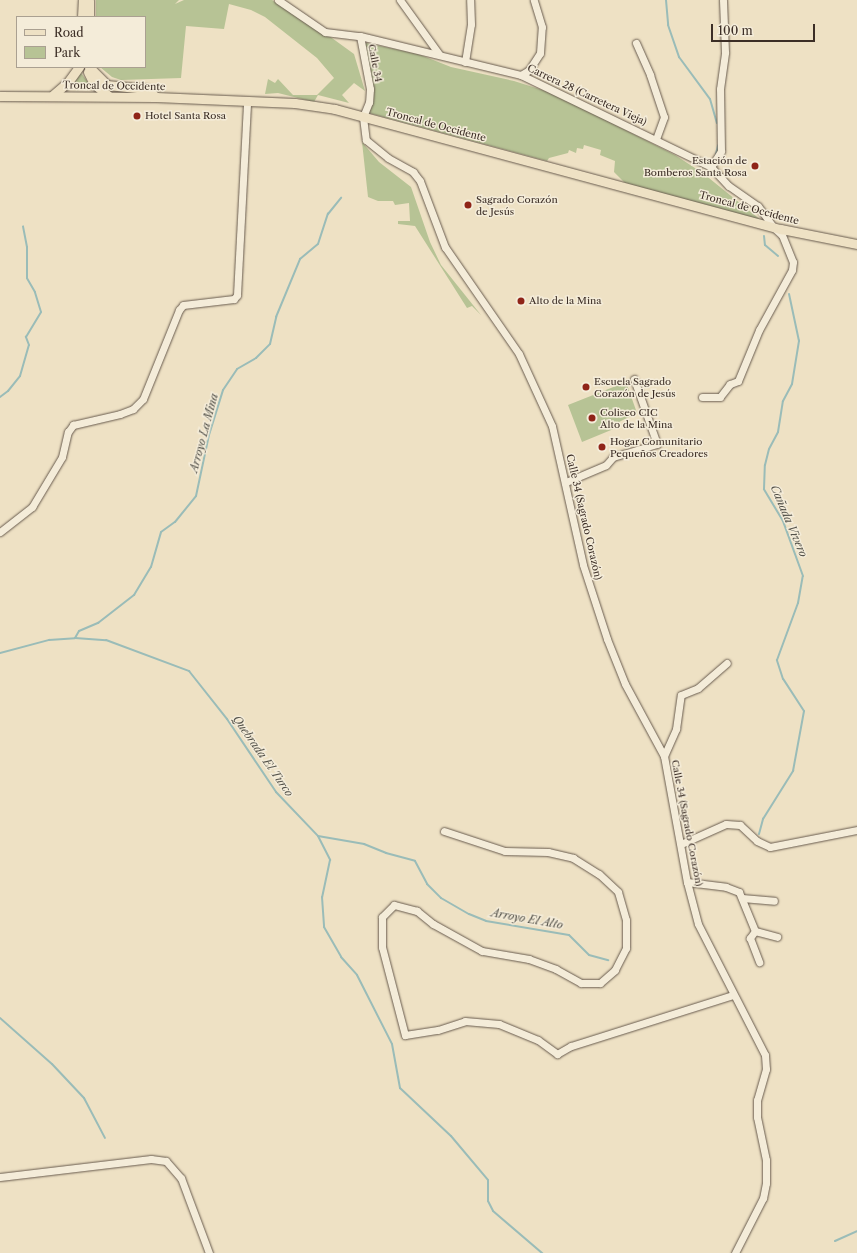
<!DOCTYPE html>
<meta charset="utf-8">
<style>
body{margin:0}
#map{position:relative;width:857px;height:1253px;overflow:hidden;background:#eee1c4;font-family:"Libre Caslon Text",serif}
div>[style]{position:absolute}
.green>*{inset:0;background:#b7c395}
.stream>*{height:2px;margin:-1px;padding:0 1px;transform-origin:1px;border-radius:1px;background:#9abcb8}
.roads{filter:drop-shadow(0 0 1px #685b4e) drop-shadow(0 0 1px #685b4e)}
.minor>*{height:7px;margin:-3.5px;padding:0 3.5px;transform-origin:3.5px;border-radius:3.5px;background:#f4ecd9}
.major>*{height:9px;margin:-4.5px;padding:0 4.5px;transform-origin:4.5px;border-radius:4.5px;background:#eee1c4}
.dots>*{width:11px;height:11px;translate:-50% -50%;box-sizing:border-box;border:2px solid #f4ecd9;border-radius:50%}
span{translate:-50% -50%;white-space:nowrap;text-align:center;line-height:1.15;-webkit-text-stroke:3px #f4ecd9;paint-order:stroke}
.street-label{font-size:10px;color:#3c2e26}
.poi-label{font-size:10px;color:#3c2e26}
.left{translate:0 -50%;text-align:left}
.right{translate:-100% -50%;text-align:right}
.water-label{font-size:11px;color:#54524a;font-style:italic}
.legend{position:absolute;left:16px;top:16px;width:130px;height:52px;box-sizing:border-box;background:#f4ecd9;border:1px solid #aaa091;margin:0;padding:5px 7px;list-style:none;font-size:12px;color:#3c2e26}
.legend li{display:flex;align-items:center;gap:8px;height:20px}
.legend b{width:20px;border:1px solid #aaa091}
.scale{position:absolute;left:711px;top:24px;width:104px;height:18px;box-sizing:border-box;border:2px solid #3c2e26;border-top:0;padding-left:5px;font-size:12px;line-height:14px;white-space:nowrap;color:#3c2e26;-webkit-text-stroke:3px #f4ecd9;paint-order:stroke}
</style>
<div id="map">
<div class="green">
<i style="clip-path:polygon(96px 0,179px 0,175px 4px,184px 0,272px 0,325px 33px,354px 54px,365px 91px,354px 83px,342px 95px,349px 103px,318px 95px,314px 102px,278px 93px,265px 94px,268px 79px,275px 83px,278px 79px,293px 95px,317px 95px,334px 78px,317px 58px,265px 17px,251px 10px,229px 4px,224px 29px,186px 26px,181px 78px,121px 80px,112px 77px,100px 67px,145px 67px,145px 17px,96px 17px)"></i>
<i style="clip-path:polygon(366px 43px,418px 54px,451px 67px,514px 81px,552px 93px,675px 155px,704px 174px,762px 221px,625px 183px,614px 172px,615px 161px,600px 155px,601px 150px,584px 145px,583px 149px,577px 148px,576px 153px,569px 150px,568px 153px,549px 158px,547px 161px,365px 112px,369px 102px,363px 49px)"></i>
<i style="clip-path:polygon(81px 73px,93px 89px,70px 89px)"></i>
<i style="clip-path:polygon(362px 142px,379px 162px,411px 187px,430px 242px,441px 265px,481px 315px,472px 306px,467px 308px,415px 226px,398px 224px,398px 221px,410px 221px,409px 203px,395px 205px,393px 201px,378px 201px,368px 197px)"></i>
<i style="clip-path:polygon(626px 382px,637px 413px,615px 424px,616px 428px,582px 442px,568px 405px)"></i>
</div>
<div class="stream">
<i style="left:666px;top:0;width:25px;rotate:85deg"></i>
<i style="left:668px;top:25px;width:34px;rotate:71deg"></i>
<i style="left:679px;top:57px;width:52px;rotate:53.6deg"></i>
<i style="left:710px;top:99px;width:25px;rotate:74deg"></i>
<i style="left:716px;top:154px;width:9px;rotate:-77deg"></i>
<i style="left:764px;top:236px;width:9px;rotate:84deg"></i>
<i style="left:765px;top:245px;width:17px;rotate:40deg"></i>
<i style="left:0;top:397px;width:10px;rotate:-37deg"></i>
<i style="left:8px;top:391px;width:19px;rotate:-51deg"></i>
<i style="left:20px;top:376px;width:32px;rotate:-74deg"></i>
<i style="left:29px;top:345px;width:9px;rotate:-111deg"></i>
<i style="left:26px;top:337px;width:29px;rotate:-59deg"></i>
<i style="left:41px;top:312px;width:21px;rotate:-107deg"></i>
<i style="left:35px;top:292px;width:16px;rotate:-120deg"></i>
<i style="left:27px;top:278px;width:31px;rotate:-90deg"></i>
<i style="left:27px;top:247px;width:21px;rotate:-101deg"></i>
<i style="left:75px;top:638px;width:8px;rotate:-60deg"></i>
<i style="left:79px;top:631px;width:21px;rotate:-23deg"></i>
<i style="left:98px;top:623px;width:46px;rotate:-37.9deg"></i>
<i style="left:134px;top:595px;width:33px;rotate:-59deg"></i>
<i style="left:151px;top:567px;width:36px;rotate:-74deg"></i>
<i style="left:161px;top:532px;width:17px;rotate:-36deg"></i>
<i style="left:175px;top:522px;width:33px;rotate:-51deg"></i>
<i style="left:196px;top:496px;width:62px;rotate:-78deg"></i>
<i style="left:209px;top:435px;width:47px;rotate:-72.7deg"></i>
<i style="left:223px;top:390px;width:25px;rotate:-56deg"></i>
<i style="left:237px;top:369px;width:22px;rotate:-30deg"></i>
<i style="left:256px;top:358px;width:20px;rotate:-45deg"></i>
<i style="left:270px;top:344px;width:28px;rotate:-77deg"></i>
<i style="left:276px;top:317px;width:63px;rotate:-67.5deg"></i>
<i style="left:300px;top:259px;width:23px;rotate:-40deg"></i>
<i style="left:318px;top:244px;width:32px;rotate:-72deg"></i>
<i style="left:328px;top:214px;width:21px;rotate:-51deg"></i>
<i style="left:0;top:653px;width:51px;rotate:-14.9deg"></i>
<i style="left:49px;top:640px;width:26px;rotate:-4deg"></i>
<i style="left:75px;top:638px;width:31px;rotate:4deg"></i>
<i style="left:106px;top:640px;width:89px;rotate:20.5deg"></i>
<i style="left:189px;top:671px;width:61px;rotate:51.6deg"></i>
<i style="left:227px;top:719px;width:88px;rotate:56.1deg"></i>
<i style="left:276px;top:792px;width:61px;rotate:46.3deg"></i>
<i style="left:318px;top:836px;width:27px;rotate:63deg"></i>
<i style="left:330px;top:860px;width:38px;rotate:102deg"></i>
<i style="left:322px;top:897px;width:30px;rotate:86deg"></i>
<i style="left:324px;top:927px;width:34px;rotate:60deg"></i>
<i style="left:341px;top:957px;width:24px;rotate:48deg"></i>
<i style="left:357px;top:975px;width:77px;rotate:63.1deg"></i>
<i style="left:392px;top:1044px;width:45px;rotate:79.7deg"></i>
<i style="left:400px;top:1088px;width:70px;rotate:43.3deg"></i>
<i style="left:451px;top:1136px;width:57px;rotate:49.9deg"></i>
<i style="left:488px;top:1180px;width:21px;rotate:90deg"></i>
<i style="left:488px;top:1201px;width:11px;rotate:63deg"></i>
<i style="left:493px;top:1211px;width:65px;rotate:40.6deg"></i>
<i style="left:759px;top:834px;width:16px;rotate:-75deg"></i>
<i style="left:763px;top:819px;width:57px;rotate:-58deg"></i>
<i style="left:793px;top:771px;width:61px;rotate:-79.6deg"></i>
<i style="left:804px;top:711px;width:38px;rotate:-123deg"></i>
<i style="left:783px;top:679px;width:20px;rotate:-108deg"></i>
<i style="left:777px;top:660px;width:61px;rotate:-69.8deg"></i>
<i style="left:798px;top:603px;width:27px;rotate:-80deg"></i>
<i style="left:803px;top:576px;width:59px;rotate:-110deg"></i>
<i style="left:783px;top:521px;width:37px;rotate:-121deg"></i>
<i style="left:764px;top:489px;width:24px;rotate:-88deg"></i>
<i style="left:765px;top:465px;width:16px;rotate:-76deg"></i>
<i style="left:769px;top:449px;width:19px;rotate:-62deg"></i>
<i style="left:778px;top:432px;width:31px;rotate:-81deg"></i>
<i style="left:783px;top:401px;width:19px;rotate:-62deg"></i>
<i style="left:792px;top:384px;width:44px;rotate:-80.8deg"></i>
<i style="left:799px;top:341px;width:48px;rotate:-102deg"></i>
<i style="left:318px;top:836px;width:47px;rotate:9.9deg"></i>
<i style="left:364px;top:844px;width:24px;rotate:22deg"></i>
<i style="left:386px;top:853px;width:30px;rotate:15deg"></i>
<i style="left:415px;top:861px;width:26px;rotate:62deg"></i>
<i style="left:427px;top:884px;width:20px;rotate:45deg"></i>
<i style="left:441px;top:898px;width:32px;rotate:30deg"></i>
<i style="left:469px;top:914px;width:18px;rotate:22deg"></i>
<i style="left:486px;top:921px;width:84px;rotate:9.6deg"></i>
<i style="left:569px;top:935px;width:28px;rotate:45deg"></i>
<i style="left:589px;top:955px;width:20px;rotate:15deg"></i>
<i style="left:0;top:1018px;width:69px;rotate:41.5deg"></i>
<i style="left:52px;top:1064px;width:47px;rotate:46.7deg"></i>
<i style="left:84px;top:1098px;width:45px;rotate:62.3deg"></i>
<i style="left:835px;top:1241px;width:24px;rotate:-24deg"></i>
</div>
<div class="roads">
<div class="minor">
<i style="left:278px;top:0;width:57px;rotate:34.2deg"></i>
<i style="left:325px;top:32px;width:35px;rotate:7deg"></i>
<i style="left:360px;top:36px;width:166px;rotate:13.6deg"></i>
<i style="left:521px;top:75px;width:211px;rotate:25.8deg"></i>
<i style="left:711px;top:167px;width:26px;rotate:47deg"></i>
<i style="left:729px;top:186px;width:35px;rotate:35deg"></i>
<i style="left:758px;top:206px;width:26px;rotate:54deg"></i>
<i style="left:773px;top:227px;width:12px;rotate:42deg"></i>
<i style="left:782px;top:235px;width:29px;rotate:68deg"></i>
<i style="left:793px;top:262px;width:8px;rotate:97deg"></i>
<i style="left:792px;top:270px;width:68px;rotate:118.8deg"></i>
<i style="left:759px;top:330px;width:55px;rotate:112.4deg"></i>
<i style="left:738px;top:381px;width:9px;rotate:159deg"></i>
<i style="left:730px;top:384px;width:16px;rotate:128deg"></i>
<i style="left:720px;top:397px;width:18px;rotate:180deg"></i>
<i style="left:400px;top:0;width:67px;rotate:54.2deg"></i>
<i style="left:360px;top:36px;width:54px;rotate:79.3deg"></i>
<i style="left:370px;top:89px;width:13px;rotate:94deg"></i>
<i style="left:369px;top:102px;width:16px;rotate:112deg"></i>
<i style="left:363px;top:117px;width:23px;rotate:83deg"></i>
<i style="left:366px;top:140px;width:28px;rotate:39deg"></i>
<i style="left:388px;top:158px;width:29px;rotate:29deg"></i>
<i style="left:413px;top:172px;width:11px;rotate:52deg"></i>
<i style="left:420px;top:181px;width:71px;rotate:69.3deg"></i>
<i style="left:445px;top:247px;width:130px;rotate:55.3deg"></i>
<i style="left:519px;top:354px;width:79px;rotate:65.4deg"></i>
<i style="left:552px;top:426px;width:142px;rotate:77.4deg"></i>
<i style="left:583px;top:565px;width:78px;rotate:72deg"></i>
<i style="left:607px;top:639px;width:48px;rotate:68.2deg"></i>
<i style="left:625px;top:684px;width:82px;rotate:61.6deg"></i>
<i style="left:664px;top:756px;width:128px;rotate:79.7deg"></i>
<i style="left:687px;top:882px;width:43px;rotate:75.3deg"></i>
<i style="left:698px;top:924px;width:147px;rotate:62.9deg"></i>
<i style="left:765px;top:1055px;width:14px;rotate:86deg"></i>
<i style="left:766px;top:1069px;width:32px;rotate:106deg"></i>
<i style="left:757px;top:1100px;width:17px;rotate:90deg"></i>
<i style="left:757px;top:1117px;width:44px;rotate:78.2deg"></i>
<i style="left:766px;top:1160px;width:23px;rotate:90deg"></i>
<i style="left:766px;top:1183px;width:15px;rotate:101deg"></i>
<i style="left:763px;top:1198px;width:62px;rotate:117deg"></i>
<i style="left:636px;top:43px;width:35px;rotate:66deg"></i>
<i style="left:650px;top:75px;width:44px;rotate:71.6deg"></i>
<i style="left:664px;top:117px;width:23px;rotate:110deg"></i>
<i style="left:465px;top:62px;width:38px;rotate:-81deg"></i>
<i style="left:471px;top:24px;width:24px;rotate:-92deg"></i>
<i style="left:521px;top:75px;width:9px;rotate:-32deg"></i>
<i style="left:529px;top:70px;width:20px;rotate:-57deg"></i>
<i style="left:540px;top:53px;width:26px;rotate:-86deg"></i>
<i style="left:542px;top:27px;width:28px;rotate:-107deg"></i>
<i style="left:711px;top:167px;width:19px;rotate:-58deg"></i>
<i style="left:721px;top:151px;width:62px;rotate:-90.9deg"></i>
<i style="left:720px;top:89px;width:37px;rotate:-82deg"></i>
<i style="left:725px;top:52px;width:52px;rotate:-92.2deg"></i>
<i style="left:566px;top:482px;width:43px;rotate:-23deg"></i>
<i style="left:606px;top:465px;width:11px;rotate:-49deg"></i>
<i style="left:613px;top:457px;width:46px;rotate:-16.5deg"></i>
<i style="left:657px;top:444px;width:69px;rotate:-109.5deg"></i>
<i style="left:0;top:532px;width:41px;rotate:-38deg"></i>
<i style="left:32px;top:507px;width:58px;rotate:-59deg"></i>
<i style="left:62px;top:457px;width:26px;rotate:-77deg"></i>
<i style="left:68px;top:432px;width:9px;rotate:-54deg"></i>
<i style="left:73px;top:425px;width:48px;rotate:-13.2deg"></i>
<i style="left:120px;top:414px;width:14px;rotate:-21deg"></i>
<i style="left:133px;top:409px;width:14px;rotate:-45deg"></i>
<i style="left:143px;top:399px;width:96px;rotate:-68deg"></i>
<i style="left:179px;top:310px;width:6px;rotate:-51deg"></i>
<i style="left:183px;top:305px;width:51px;rotate:-6.7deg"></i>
<i style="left:234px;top:299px;width:5px;rotate:-53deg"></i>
<i style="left:237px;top:295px;width:194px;rotate:-87deg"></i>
<i style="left:664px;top:756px;width:30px;rotate:-66deg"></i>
<i style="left:676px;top:729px;width:34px;rotate:-82deg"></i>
<i style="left:681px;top:695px;width:18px;rotate:-22deg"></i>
<i style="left:698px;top:688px;width:38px;rotate:-41deg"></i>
<i style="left:444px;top:831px;width:64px;rotate:18.2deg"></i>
<i style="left:505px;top:851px;width:43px;rotate:1.3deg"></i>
<i style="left:548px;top:852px;width:26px;rotate:13deg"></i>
<i style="left:573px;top:858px;width:31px;rotate:32deg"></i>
<i style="left:599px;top:874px;width:26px;rotate:43deg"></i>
<i style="left:618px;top:892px;width:29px;rotate:74deg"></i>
<i style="left:626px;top:920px;width:28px;rotate:90deg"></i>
<i style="left:626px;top:948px;width:25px;rotate:117deg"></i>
<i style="left:615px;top:970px;width:20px;rotate:139deg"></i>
<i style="left:600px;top:983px;width:19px;rotate:180deg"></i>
<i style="left:581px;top:983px;width:29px;rotate:-151deg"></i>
<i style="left:556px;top:969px;width:29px;rotate:-160deg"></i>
<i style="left:529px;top:959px;width:48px;rotate:-170.3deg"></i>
<i style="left:482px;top:951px;width:56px;rotate:-151.1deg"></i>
<i style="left:433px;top:924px;width:21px;rotate:-141deg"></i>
<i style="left:417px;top:911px;width:24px;rotate:-165deg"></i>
<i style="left:394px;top:905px;width:17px;rotate:135deg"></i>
<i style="left:382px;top:917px;width:30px;rotate:90deg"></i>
<i style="left:382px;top:947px;width:91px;rotate:75.4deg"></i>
<i style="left:405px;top:1035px;width:33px;rotate:-9deg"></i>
<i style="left:438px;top:1030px;width:28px;rotate:-18deg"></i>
<i style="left:465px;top:1021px;width:34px;rotate:5deg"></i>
<i style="left:499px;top:1024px;width:42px;rotate:22.3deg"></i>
<i style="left:538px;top:1040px;width:24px;rotate:36deg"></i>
<i style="left:557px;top:1054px;width:16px;rotate:-30deg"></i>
<i style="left:571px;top:1046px;width:170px;rotate:-17.5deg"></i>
<i style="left:681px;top:844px;width:49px;rotate:-24deg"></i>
<i style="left:726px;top:824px;width:14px;rotate:4deg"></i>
<i style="left:740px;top:825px;width:23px;rotate:43deg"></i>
<i style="left:757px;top:841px;width:14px;rotate:25deg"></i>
<i style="left:770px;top:847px;width:89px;rotate:-11.1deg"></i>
<i style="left:687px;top:882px;width:39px;rotate:7deg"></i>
<i style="left:726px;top:887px;width:14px;rotate:21deg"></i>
<i style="left:739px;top:892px;width:42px;rotate:67.7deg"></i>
<i style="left:755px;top:931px;width:23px;rotate:15deg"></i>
<i style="left:742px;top:898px;width:32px;rotate:5deg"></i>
<i style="left:755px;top:931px;width:9px;rotate:126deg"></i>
<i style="left:750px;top:938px;width:26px;rotate:69deg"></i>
<i style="left:0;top:1177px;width:152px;rotate:-6.8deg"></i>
<i style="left:151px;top:1159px;width:15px;rotate:8deg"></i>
<i style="left:166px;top:1161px;width:23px;rotate:49deg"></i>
<i style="left:181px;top:1178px;width:80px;rotate:69.5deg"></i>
</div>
<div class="major">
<i style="left:82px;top:17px;width:17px;rotate:-87deg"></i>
<i style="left:89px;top:17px;width:17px;rotate:-90deg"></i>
<i style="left:89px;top:67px;width:25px;rotate:45deg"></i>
<i style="left:107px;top:85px;width:40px;rotate:5.7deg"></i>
<i style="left:147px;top:89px;width:12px;rotate:42deg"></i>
<i style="left:88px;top:72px;width:13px;rotate:63deg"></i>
<i style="left:94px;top:84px;width:19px;rotate:39deg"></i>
<i style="left:53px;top:95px;width:20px;rotate:-41deg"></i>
<i style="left:68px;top:82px;width:19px;rotate:-54deg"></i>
<i style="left:0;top:96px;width:156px;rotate:0.4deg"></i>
<i style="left:156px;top:97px;width:139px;rotate:2.5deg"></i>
<i style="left:295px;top:103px;width:40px;rotate:8.5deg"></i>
<i style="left:335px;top:109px;width:462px;rotate:15.1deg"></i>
<i style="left:781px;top:229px;width:77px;rotate:11.2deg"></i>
</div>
</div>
<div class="dots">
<i style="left:137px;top:116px;background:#8f2418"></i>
<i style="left:755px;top:166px;background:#8f2418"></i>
<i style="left:468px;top:205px;background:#8f2418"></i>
<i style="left:521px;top:301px;background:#8f2418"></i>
<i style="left:586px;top:387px;background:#8f2418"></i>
<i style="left:592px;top:418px;background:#8f2418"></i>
<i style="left:602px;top:447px;background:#8f2418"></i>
</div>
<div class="street-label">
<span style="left:375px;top:63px;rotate:79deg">Calle 34</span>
<span style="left:114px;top:86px;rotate:1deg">Troncal de Occidente</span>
<span style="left:587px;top:95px;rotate:25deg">Carrera 28 (Carretera Vieja)</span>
<span style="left:436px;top:125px;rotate:15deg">Troncal de Occidente</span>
<span style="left:749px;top:208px;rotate:15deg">Troncal de Occidente</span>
<span style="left:584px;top:517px;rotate:77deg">Calle 34 (Sagrado Corazón)</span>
<span style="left:687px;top:823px;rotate:79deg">Calle 34 (Sagrado Corazón)</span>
</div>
<div class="poi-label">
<span class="left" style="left:145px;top:116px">Hotel Santa Rosa</span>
<span class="right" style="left:747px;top:166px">Estación de<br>Bomberos Santa Rosa</span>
<span class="left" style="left:476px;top:205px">Sagrado Corazón<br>de Jesús</span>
<span class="left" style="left:529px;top:301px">Alto de la Mina</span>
<span class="left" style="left:594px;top:387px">Escuela Sagrado<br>Corazón de Jesús</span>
<span class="left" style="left:600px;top:418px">Coliseo CIC<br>Alto de la Mina</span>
<span class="left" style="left:610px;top:447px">Hogar Comunitario<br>Pequeños Creadores</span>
</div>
<div class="water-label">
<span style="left:204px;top:433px;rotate:-75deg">Arroyo La Mina</span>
<span style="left:789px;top:521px;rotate:67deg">Cañada Vivero</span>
<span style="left:263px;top:756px;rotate:55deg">Quebrada El Turco</span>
<span style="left:527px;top:919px;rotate:10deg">Arroyo El Alto</span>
</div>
<ul class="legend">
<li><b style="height:5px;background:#eee1c4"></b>Road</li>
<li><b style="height:11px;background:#b7c395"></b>Park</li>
</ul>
<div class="scale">100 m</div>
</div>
